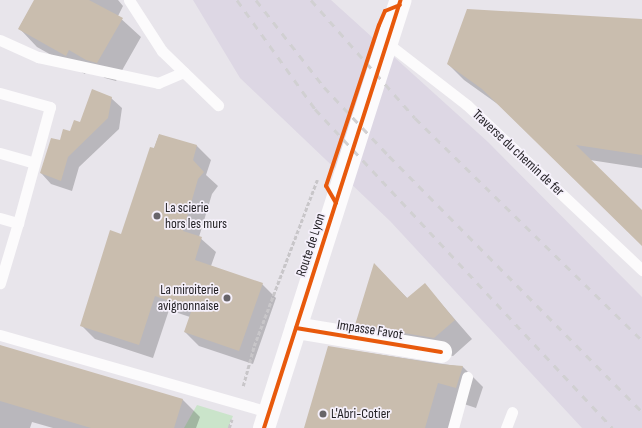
<!DOCTYPE html>
<style>
body{margin:0}
#map{position:relative;width:642px;height:428px;overflow:hidden;background:#e8e5eb;font-family:"Sofia Sans Condensed",sans-serif}
div>[style]{position:absolute}
.built>*{inset:0;background:#ddd7e4}
.green>*{inset:0;background:#cae4ca}
.shadow>*{inset:0;background:#0003}
.building>*{inset:0;background:#c9bdae}
.path>*{height:2.5px;margin-top:-1.25px;transform-origin:0;background:repeating-linear-gradient(90deg,#c8c6c9 0 4px,transparent 0 6px)}
.service>*{height:11px;margin:-5.5px;padding:0 5.5px;transform-origin:5.5px;border-radius:5.5px;background:#fcfbfc}
.minor>*{height:22px;margin:-11px;padding:0 11px;transform-origin:11px;border-radius:11px;background:#fcfbfc}
.primary>*{height:22px;margin:-11px;padding:0 11px;transform-origin:11px;border-radius:11px;background:#fcfbfc}
.rail>*{height:3px;margin-top:-1.5px;transform-origin:0;background:repeating-linear-gradient(90deg,#d1d0d2 0 7px,transparent 0 14px)}
.cycleway>*{height:4px;margin:-2px;padding:0 2px;transform-origin:2px;border-radius:2px;background:#e8590c}
.dots>*{width:11px;height:11px;translate:-50% -50%;box-sizing:border-box;border:2px solid #f5f0fb;border-radius:50%}
span{translate:-50% -50%;white-space:nowrap;text-align:center;line-height:1.15;-webkit-text-stroke:3.5px #f5f0fb;paint-order:stroke}
.street-label{font-size:14px;color:#211f23}
.poi-label{font-size:14px;color:#211f23}
.left{translate:0 -50%;text-align:left}
.right{translate:-100% -50%;text-align:right}
</style>
<div id="map">
<div class="built">
<i style="clip-path:polygon(193px 0,331px 0,488px 142px,642px 297px,642px 428px,582px 428px,390px 221px,240px 78px)"></i>
</div>
<div class="green">
<i style="clip-path:polygon(197px 405px,233px 416px,228px 428px,184px 428px)"></i>
</div>
<div class="shadow">
<i style="clip-path:polygon(35px 0,118px 0,123px 6px,118px 16px,141px 37px,116px 81px,105px 78px,88px 68px,85px 74px,37px 47px,19px 28px)"></i>
<i style="clip-path:polygon(642px 20px,642px 168px,590px 160px,642px 211px,642px 245px,499px 105px,464px 80px,448px 64px)"></i>
<i style="clip-path:polygon(111px 98px,122px 108px,119px 129px,79px 167px,72px 191px,51px 184px,41px 173px,60px 141px)"></i>
<i style="clip-path:polygon(159px 135px,197px 146px,211px 160px,206px 175px,218px 186px,212px 194px,199px 237px,216px 252px,211px 266px,262px 284px,276px 298px,253px 364px,199px 346px,185px 332px,190px 317px,169px 310px,153px 358px,95px 339px,81px 325px,122px 235px)"></i>
<i style="clip-path:polygon(375px 265px,408px 299px,425px 285px,472px 339px,453px 356px,374px 343px,356px 325px)"></i>
<i style="clip-path:polygon(0 346px,183px 400px,200px 417px,196px 428px,53px 428px,32px 422px,30px 428px,0 428px)"></i>
<i style="clip-path:polygon(329px 347px,463px 367px,483px 387px,476px 408px,458px 402px,450px 428px,305px 428px)"></i>
</div>
<div class="building">
<i style="clip-path:polygon(34px 0,89px 0,123px 18px,97px 63px,86px 60px,69px 50px,66px 56px,18px 29px)"></i>
<i style="clip-path:polygon(467px 9px,642px 19px,642px 155px,576px 145px,642px 210px,642px 246px,482px 89px,447px 64px)"></i>
<i style="clip-path:polygon(92px 89px,112px 97px,108px 118px,68px 157px,61px 181px,40px 173px,51px 138px,60px 140px,63px 129px,70px 131px,74px 120px,80px 122px)"></i>
<i style="clip-path:polygon(159px 134px,197px 145px,193px 160px,204px 172px,198px 179px,183px 231px,202px 237px,195px 260px,263px 283px,239px 351px,184px 332px,192px 309px,155px 296px,139px 345px,80px 326px,110px 230px,121px 234px,150px 147px,154px 148px)"></i>
<i style="clip-path:polygon(374px 263px,407px 298px,425px 283px,455px 320px,434px 338px,355px 325px)"></i>
<i style="clip-path:polygon(0 345px,183px 399px,174px 428px,91px 428px,0 401px)"></i>
<i style="clip-path:polygon(328px 346px,439px 364px,463px 366px,456px 388px,438px 383px,425px 428px,304px 428px)"></i>
</div>
<div class="path">
<i style="left:243px;top:386px;width:41px;rotate:-74.6deg"></i>
<i style="left:254px;top:346px;width:178px;rotate:-69.2deg"></i>
<i style="left:229px;top:428px;width:9px;rotate:-72deg"></i>
</div>
<div class="service">
<i style="left:129px;top:0;width:61px;rotate:57.1deg"></i>
<i style="left:162px;top:51px;width:78px;rotate:44deg"></i>
<i style="left:0;top:40px;width:42px;rotate:24.1deg"></i>
<i style="left:38px;top:57px;width:123px;rotate:12.2deg"></i>
<i style="left:158px;top:83px;width:28px;rotate:-23deg"></i>
<i style="left:387px;top:43px;width:101px;rotate:37.8deg"></i>
<i style="left:467px;top:105px;width:241px;rotate:43.3deg"></i>
<i style="left:0;top:93px;width:52px;rotate:15.6deg"></i>
<i style="left:50px;top:107px;width:120px;rotate:105.4deg"></i>
<i style="left:0;top:153px;width:35px;rotate:16deg"></i>
<i style="left:0;top:218px;width:19px;rotate:16deg"></i>
<i style="left:18px;top:223px;width:63px;rotate:106.7deg"></i>
<i style="left:0;top:335px;width:280px;rotate:16deg"></i>
<i style="left:453px;top:428px;width:53px;rotate:-74.6deg"></i>
<i style="left:506px;top:428px;width:17px;rotate:-69deg"></i>
</div>
<div class="minor">
<i style="left:296px;top:328px;width:147px;rotate:9.4deg"></i>
</div>
<div class="primary">
<i style="left:264px;top:428px;width:449px;rotate:-72.3deg"></i>
</div>
<div class="rail">
<i style="left:237px;top:0;width:134px;rotate:54.4deg"></i>
<i style="left:315px;top:109px;width:436px;rotate:47deg"></i>
<i style="left:256px;top:0;width:110px;rotate:52deg"></i>
<i style="left:324px;top:87px;width:95px;rotate:46.7deg"></i>
<i style="left:389px;top:156px;width:360px;rotate:45.3deg"></i>
<i style="left:311px;top:0;width:157px;rotate:48.6deg"></i>
<i style="left:415px;top:118px;width:318px;rotate:44.4deg"></i>
</div>
<div class="cycleway">
<i style="left:336px;top:203px;width:20px;rotate:-120deg"></i>
<i style="left:326px;top:186px;width:169px;rotate:-71.8deg"></i>
<i style="left:379px;top:25px;width:15px;rotate:-67deg"></i>
<i style="left:385px;top:11px;width:16px;rotate:-22deg"></i>
<i style="left:296px;top:328px;width:147px;rotate:9.4deg"></i>
<i style="left:264px;top:428px;width:449px;rotate:-72.3deg"></i>
</div>
<div class="dots">
<i style="left:157px;top:216px;background:#676469"></i>
<i style="left:227px;top:298px;background:#676469"></i>
<i style="left:323px;top:414px;background:#676469"></i>
</div>
<div class="street-label">
<span style="left:518px;top:153px;rotate:43deg">Traverse du chemin de fer</span>
<span style="left:311px;top:245px;rotate:-72deg">Route de Lyon</span>
<span style="left:370px;top:330px;rotate:9deg">Impasse Favot</span>
</div>
<div class="poi-label">
<span class="left" style="left:165px;top:216px">La scierie<br>hors les murs</span>
<span class="right" style="left:219px;top:298px">La miroiterie<br>avignonnaise</span>
<span class="left" style="left:331px;top:414px">L'Abri-Cotier</span>
</div>
</div>
